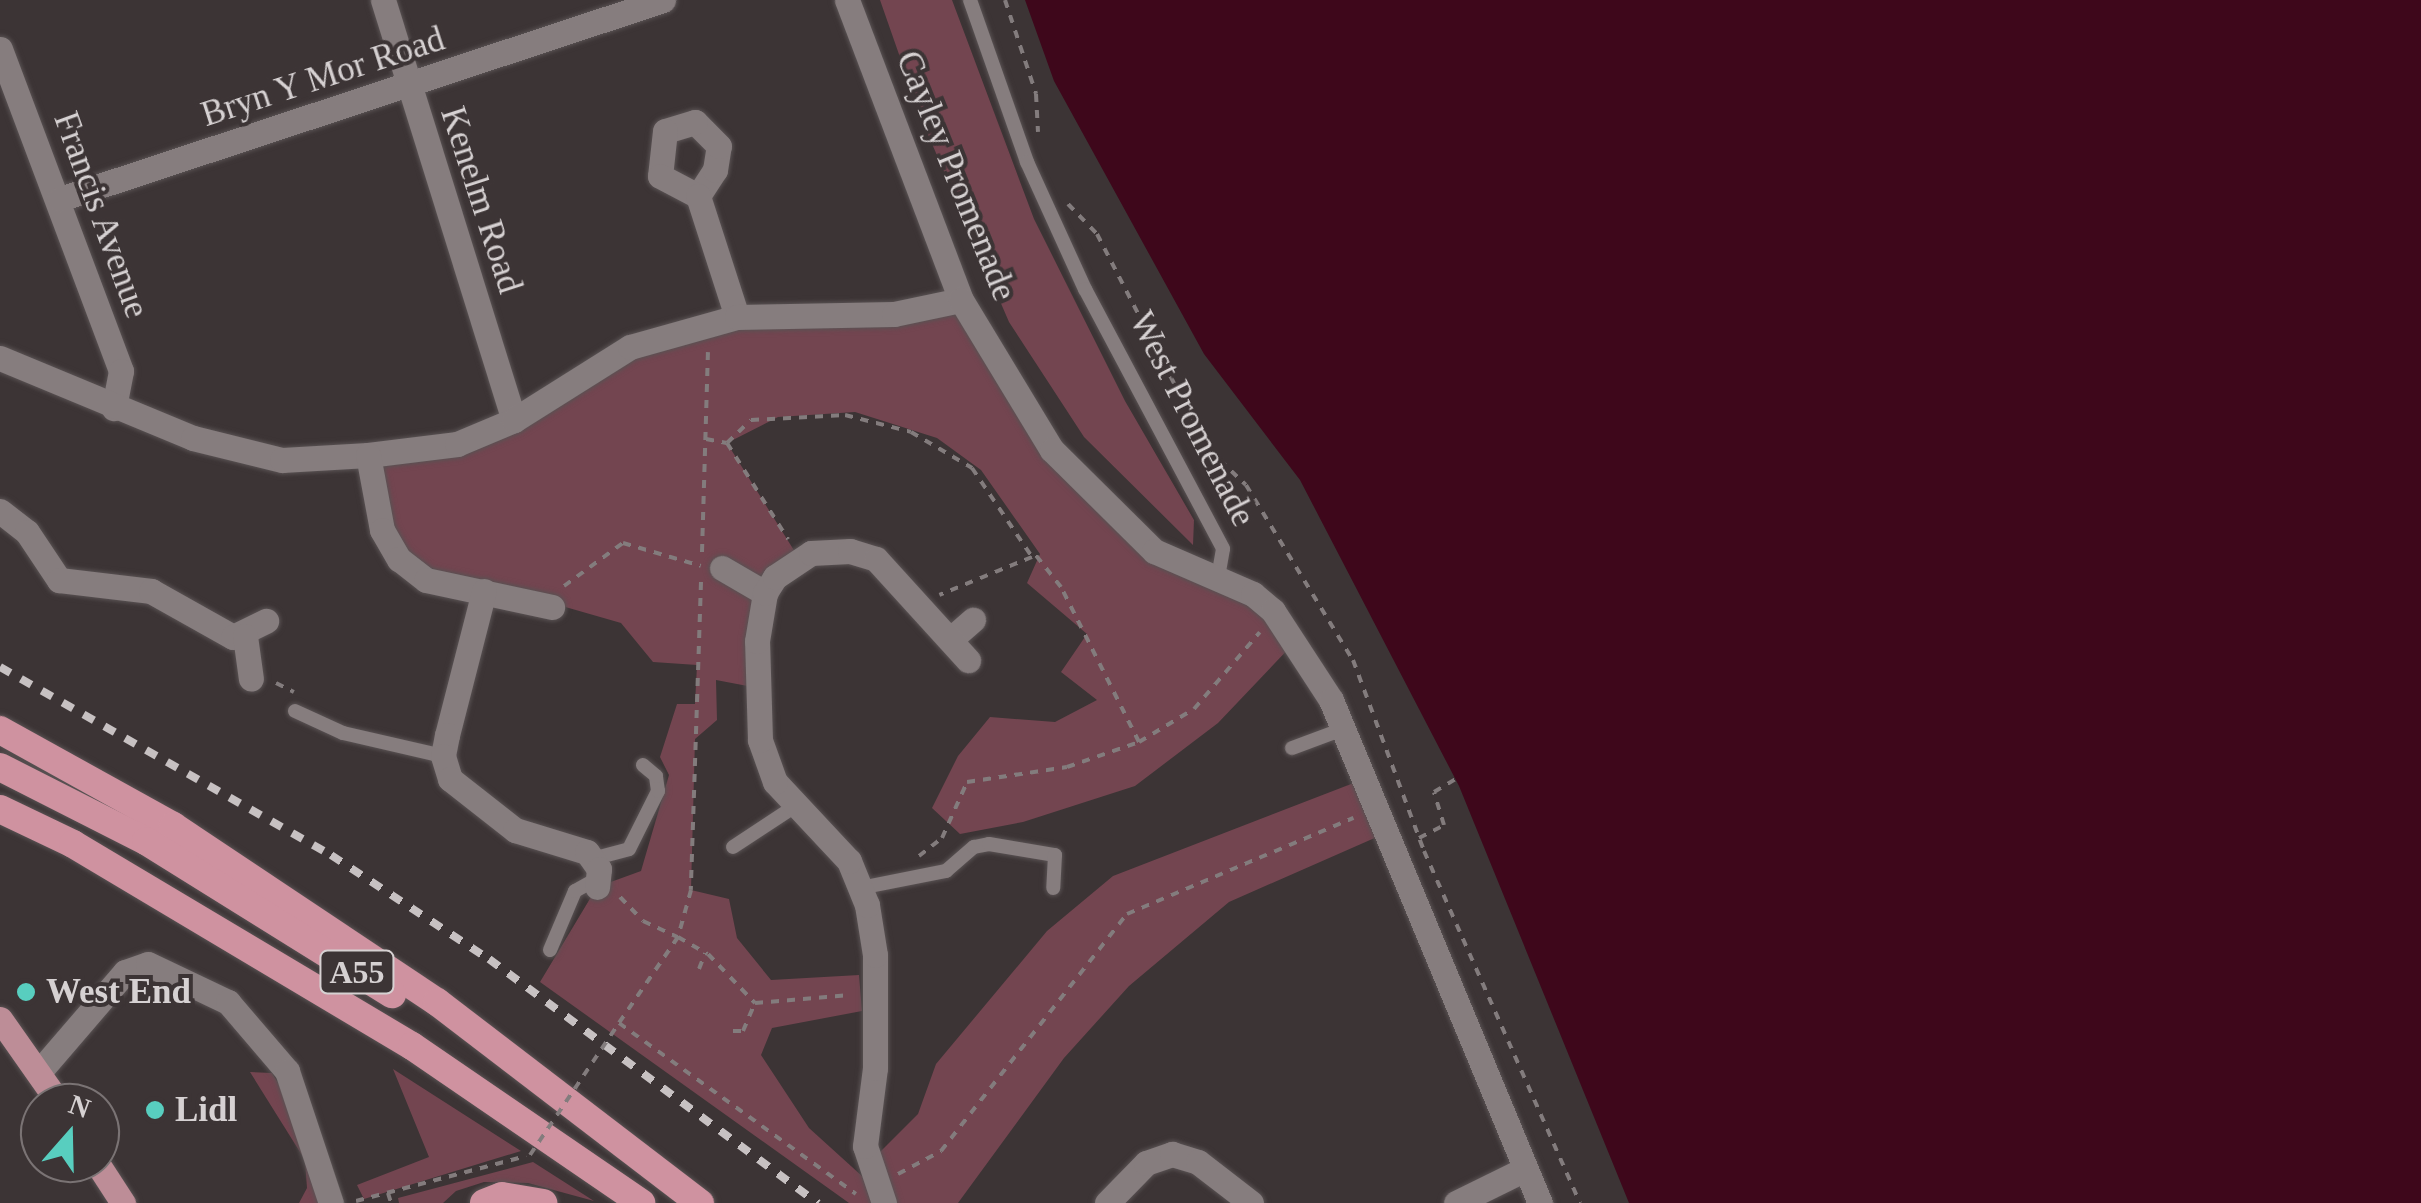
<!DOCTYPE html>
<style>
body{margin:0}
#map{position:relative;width:2421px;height:1203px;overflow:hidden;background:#3c3435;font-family:Georgia,serif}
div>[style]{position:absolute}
.green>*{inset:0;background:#734550}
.water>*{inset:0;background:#3e071b}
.path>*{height:4px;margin-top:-2px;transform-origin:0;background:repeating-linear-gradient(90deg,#837c7d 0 8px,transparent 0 16px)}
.roads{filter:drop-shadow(0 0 2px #595253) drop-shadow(0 0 2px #595253)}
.service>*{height:14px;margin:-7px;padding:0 7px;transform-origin:7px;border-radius:7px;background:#867d7e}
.minor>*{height:25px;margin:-12.5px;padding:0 12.5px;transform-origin:12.5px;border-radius:12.5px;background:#867d7e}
.tertiary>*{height:25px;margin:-12.5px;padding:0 12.5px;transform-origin:12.5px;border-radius:12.5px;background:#867d7e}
.primary>*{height:25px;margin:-12.5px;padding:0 12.5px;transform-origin:12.5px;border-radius:12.5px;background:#bd8d97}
.trunk>*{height:28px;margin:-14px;padding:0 14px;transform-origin:14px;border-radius:14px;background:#cf92a0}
.rail>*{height:8px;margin-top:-4px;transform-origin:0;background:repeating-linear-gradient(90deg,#c7c1c2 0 12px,transparent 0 24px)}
.path-bridge>*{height:4px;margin-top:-2px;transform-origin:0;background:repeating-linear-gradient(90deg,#837c7d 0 8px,transparent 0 16px)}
.dots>*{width:28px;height:28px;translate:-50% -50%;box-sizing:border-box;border:5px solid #3c3435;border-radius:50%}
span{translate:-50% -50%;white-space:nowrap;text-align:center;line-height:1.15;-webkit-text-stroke:8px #3c3435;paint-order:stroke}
.shield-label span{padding:2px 8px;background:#3c3435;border:2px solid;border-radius:8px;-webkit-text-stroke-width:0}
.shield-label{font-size:32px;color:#d6d1d2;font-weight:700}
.street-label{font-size:35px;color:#d6d1d2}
.poi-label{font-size:35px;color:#d6d1d2;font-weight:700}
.left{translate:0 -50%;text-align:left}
.north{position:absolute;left:20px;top:1083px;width:100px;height:100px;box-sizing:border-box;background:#3c3435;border:2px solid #7a7374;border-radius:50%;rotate:20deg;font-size:28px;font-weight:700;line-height:40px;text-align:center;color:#d6d1d2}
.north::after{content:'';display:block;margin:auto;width:35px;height:45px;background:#58cebf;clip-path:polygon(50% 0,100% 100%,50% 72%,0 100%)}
</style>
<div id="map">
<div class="green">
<i style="clip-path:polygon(880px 0,952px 0,1034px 219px,1125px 401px,1194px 520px,1193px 545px,1084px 437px,1009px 322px,923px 123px)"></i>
<i style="clip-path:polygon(961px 300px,1052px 450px,1154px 551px,1218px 576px,1294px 643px,1218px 723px,1135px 786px,1023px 822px,960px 834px,932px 808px,958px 756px,990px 717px,1055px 722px,1097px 700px,1061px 672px,1087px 634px,1027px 583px,1040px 554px,981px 470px,937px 438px,855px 412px,778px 417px,727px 443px,800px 560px,765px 594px,758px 688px,716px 680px,717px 720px,695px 739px,691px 890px,729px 899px,737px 938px,771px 980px,859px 975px,862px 1011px,772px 1028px,761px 1055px,809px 1128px,873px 1186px,878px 1154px,918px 1114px,936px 1064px,1047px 931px,1113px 876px,1364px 779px,1386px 833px,1229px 902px,1129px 986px,1064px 1058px,958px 1203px,849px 1203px,540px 982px,597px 887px,641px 871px,669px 775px,660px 757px,677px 704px,695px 704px,697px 665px,653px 662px,621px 623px,399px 559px,368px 455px,457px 444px,630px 347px,737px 317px)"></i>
<i style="clip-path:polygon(393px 1069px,521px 1151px,364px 1199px,357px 1185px,429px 1157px)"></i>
<i style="clip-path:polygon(250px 1072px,272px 1073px,281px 1088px,320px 1203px,299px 1203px,307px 1188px,305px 1160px)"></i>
<i style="clip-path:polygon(533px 1162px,594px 1201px,528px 1183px,484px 1182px,456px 1191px,443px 1203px,399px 1203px,398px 1198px)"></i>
</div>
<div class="water">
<i style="clip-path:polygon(1025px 0,2421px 0,2421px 1203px,1629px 1203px,1459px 786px,1300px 480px,1204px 354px,1054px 81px)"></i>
</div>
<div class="path">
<i style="left:1005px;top:0;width:99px;rotate:71.7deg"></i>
<i style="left:1036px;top:94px;width:38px;rotate:87deg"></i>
<i style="left:1068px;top:204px;width:42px;rotate:46deg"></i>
<i style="left:1097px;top:234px;width:242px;rotate:62.7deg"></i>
<i style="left:1208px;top:449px;width:52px;rotate:43.5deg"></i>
<i style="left:1246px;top:485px;width:205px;rotate:58.6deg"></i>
<i style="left:1353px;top:660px;width:204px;rotate:69.6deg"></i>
<i style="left:1424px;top:851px;width:385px;rotate:66.1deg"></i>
<i style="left:706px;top:439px;width:21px;rotate:11deg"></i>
<i style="left:727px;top:443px;width:114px;rotate:57.6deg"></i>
<i style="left:727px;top:443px;width:33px;rotate:-44deg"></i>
<i style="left:751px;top:420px;width:94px;rotate:-3deg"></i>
<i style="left:845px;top:415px;width:68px;rotate:14.4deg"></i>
<i style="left:911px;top:432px;width:71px;rotate:30.5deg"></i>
<i style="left:972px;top:468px;width:107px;rotate:56deg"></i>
<i style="left:1032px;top:557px;width:100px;rotate:157.8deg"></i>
<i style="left:702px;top:552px;width:200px;rotate:-88.3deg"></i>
<i style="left:701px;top:582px;width:308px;rotate:91.9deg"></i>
<i style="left:691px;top:890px;width:49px;rotate:105.5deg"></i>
<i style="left:678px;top:937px;width:34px;rotate:30deg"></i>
<i style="left:708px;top:954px;width:68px;rotate:46.2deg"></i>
<i style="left:755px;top:1003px;width:95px;rotate:-4.8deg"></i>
<i style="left:564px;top:586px;width:73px;rotate:-36.1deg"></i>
<i style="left:623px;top:543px;width:81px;rotate:16.4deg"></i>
<i style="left:276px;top:683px;width:20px;rotate:27deg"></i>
<i style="left:1139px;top:742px;width:64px;rotate:-31deg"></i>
<i style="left:1194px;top:709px;width:101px;rotate:-49.4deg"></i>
<i style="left:1419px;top:838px;width:28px;rotate:-27deg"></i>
<i style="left:1444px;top:825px;width:34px;rotate:-107deg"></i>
<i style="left:1434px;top:792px;width:26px;rotate:-31deg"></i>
<i style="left:919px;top:856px;width:29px;rotate:-38deg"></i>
<i style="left:942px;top:838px;width:61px;rotate:-65.9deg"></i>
<i style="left:967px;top:782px;width:101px;rotate:-8.5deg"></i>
<i style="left:1067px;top:767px;width:76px;rotate:-19.1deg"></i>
<i style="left:1139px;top:742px;width:174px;rotate:-116.7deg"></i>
<i style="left:1061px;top:587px;width:43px;rotate:-128.5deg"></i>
<i style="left:620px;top:897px;width:33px;rotate:46deg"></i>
<i style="left:643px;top:921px;width:38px;rotate:25deg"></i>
<i style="left:678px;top:937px;width:104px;rotate:124.5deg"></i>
<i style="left:619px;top:1023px;width:292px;rotate:35.8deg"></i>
<i style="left:699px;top:969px;width:17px;rotate:-69deg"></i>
<i style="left:733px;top:1031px;width:10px"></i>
<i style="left:743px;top:1031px;width:28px;rotate:-67deg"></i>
<i style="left:898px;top:1174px;width:49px;rotate:-28.1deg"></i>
<i style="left:941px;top:1151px;width:301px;rotate:-51.9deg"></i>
<i style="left:1127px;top:914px;width:246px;rotate:-23deg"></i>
<i style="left:388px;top:1193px;width:10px;rotate:73deg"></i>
<i style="left:356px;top:1201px;width:176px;rotate:-14.8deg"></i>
</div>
<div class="roads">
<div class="service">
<i style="left:970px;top:0;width:172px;rotate:70.6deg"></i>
<i style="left:1027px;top:162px;width:140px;rotate:65.5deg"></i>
<i style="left:1085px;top:289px;width:294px;rotate:62deg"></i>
<i style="left:1223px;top:549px;width:27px;rotate:100deg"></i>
<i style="left:295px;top:711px;width:53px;rotate:24.6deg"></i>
<i style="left:343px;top:733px;width:103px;rotate:13deg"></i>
<i style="left:1292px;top:748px;width:54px;rotate:-20.4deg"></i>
<i style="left:733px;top:847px;width:77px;rotate:-33.3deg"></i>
<i style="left:592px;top:859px;width:38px;rotate:-15deg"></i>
<i style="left:629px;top:849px;width:65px;rotate:-63.4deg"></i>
<i style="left:658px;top:791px;width:15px;rotate:-98deg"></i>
<i style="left:656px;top:776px;width:17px;rotate:-140deg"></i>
<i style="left:860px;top:888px;width:88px;rotate:-11.2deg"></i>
<i style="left:946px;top:871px;width:37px;rotate:-41deg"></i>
<i style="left:974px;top:847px;width:15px;rotate:-11deg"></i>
<i style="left:989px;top:844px;width:67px;rotate:9.5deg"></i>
<i style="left:1055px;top:855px;width:33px;rotate:93deg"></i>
<i style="left:550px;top:950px;width:64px;rotate:-67deg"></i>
<i style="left:575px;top:891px;width:25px;rotate:-29deg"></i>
</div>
<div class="minor">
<i style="left:383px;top:0;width:440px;rotate:72.7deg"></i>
<i style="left:0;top:49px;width:344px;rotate:69.4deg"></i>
<i style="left:121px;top:371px;width:38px;rotate:101deg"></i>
<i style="left:698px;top:196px;width:31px;rotate:-57deg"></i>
<i style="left:715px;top:170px;width:24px;rotate:-81deg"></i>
<i style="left:719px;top:146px;width:34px;rotate:-135deg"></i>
<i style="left:695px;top:122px;width:31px;rotate:163deg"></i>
<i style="left:665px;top:131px;width:45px;rotate:96.3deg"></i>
<i style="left:660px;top:176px;width:43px;rotate:27.8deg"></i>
<i style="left:698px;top:196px;width:127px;rotate:72.1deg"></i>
<i style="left:60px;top:199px;width:635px;rotate:-18.26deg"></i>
<i style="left:0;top:358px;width:209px;rotate:22.5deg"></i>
<i style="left:193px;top:438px;width:92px;rotate:13.9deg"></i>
<i style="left:282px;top:460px;width:86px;rotate:-3.3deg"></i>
<i style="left:368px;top:455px;width:90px;rotate:-7deg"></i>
<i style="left:457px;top:444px;width:62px;rotate:-22.8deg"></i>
<i style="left:514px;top:420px;width:137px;rotate:-32.2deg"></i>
<i style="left:630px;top:347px;width:111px;rotate:-15.7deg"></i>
<i style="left:737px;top:317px;width:157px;rotate:-1.1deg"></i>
<i style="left:894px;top:314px;width:68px;rotate:-11.8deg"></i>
<i style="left:368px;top:455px;width:76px;rotate:79.4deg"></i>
<i style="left:382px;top:530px;width:34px;rotate:60deg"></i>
<i style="left:399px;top:559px;width:34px;rotate:38deg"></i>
<i style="left:426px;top:580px;width:129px;rotate:12.1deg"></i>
<i style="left:0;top:511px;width:34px;rotate:38deg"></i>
<i style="left:27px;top:532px;width:58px;rotate:56.3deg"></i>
<i style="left:59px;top:580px;width:93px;rotate:6.8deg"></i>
<i style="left:151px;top:591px;width:94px;rotate:29.3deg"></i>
<i style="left:233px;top:637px;width:37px;rotate:-26deg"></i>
<i style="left:722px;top:568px;width:50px;rotate:30.2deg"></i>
<i style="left:484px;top:591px;width:149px;rotate:104.4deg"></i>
<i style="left:447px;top:735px;width:21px;rotate:101deg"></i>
<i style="left:443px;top:756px;width:24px;rotate:73deg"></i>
<i style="left:450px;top:779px;width:83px;rotate:38.1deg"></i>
<i style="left:515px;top:830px;width:75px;rotate:17deg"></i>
<i style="left:587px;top:852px;width:21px;rotate:55deg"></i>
<i style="left:599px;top:869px;width:18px;rotate:96deg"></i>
<i style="left:245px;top:636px;width:43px;rotate:82.1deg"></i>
<i style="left:952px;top:638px;width:28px;rotate:-41deg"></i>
<i style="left:39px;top:1072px;width:132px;rotate:-49.3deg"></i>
<i style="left:125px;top:972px;width:24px;rotate:-19deg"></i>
<i style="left:148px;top:964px;width:89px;rotate:25.4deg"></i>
<i style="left:228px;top:1002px;width:91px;rotate:49.5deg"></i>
<i style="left:287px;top:1071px;width:139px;rotate:71.6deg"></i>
<i style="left:884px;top:1203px;width:60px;rotate:-108.4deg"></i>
<i style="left:865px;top:1146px;width:79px;rotate:-82.7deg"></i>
<i style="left:875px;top:1068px;width:113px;rotate:-90deg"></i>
<i style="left:875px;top:955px;width:51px;rotate:-99.1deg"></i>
<i style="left:867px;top:905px;width:48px;rotate:-112.2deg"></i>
<i style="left:849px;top:861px;width:108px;rotate:-133.1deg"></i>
<i style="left:775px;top:782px;width:45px;rotate:-109.7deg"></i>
<i style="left:760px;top:740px;width:99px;rotate:-91.7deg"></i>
<i style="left:757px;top:641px;width:49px;rotate:-80.5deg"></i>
<i style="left:765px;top:593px;width:19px;rotate:-58deg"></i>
<i style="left:775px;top:577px;width:43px;rotate:-33.7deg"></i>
<i style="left:811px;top:553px;width:39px;rotate:-3deg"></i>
<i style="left:850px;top:551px;width:27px;rotate:17deg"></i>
<i style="left:876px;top:559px;width:137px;rotate:47.7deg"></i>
<i style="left:1107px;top:1203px;width:56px;rotate:-45.7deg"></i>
<i style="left:1146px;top:1163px;width:28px;rotate:-19deg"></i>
<i style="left:1172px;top:1154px;width:27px;rotate:17deg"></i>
<i style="left:1198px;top:1162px;width:67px;rotate:37.7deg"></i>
<i style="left:1456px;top:1203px;width:77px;rotate:-26.2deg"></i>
</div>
<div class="tertiary">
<i style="left:847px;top:0;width:321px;rotate:69.2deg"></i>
<i style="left:961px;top:300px;width:175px;rotate:58.8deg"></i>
<i style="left:1052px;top:450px;width:144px;rotate:44.7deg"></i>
<i style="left:1154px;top:551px;width:108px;rotate:23.5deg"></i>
<i style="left:1253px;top:594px;width:26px;rotate:40deg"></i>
<i style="left:1273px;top:611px;width:106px;rotate:56.9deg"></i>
<i style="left:1331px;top:700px;width:545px;rotate:67.44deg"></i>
</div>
<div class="primary">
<i style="left:0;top:1019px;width:103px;rotate:54.9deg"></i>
<i style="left:97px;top:1163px;width:48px;rotate:57deg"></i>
</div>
<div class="trunk">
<i style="left:0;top:730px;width:198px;rotate:29deg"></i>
<i style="left:173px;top:826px;width:317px;rotate:33.7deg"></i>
<i style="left:437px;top:1002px;width:331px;rotate:37.4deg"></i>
<i style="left:0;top:767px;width:164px;rotate:26.9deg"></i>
<i style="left:146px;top:841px;width:290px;rotate:31.9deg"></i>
<i style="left:0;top:809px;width:81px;rotate:25.6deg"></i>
<i style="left:73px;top:844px;width:395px;rotate:30.8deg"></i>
<i style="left:412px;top:1046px;width:278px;rotate:34.4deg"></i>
<i style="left:484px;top:1203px;width:19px;rotate:-21deg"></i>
<i style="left:502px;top:1196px;width:42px;rotate:9.7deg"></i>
</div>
</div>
<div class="rail">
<i style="left:0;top:667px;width:381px;rotate:29.6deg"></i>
<i style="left:331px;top:855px;width:189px;rotate:33.4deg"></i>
<i style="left:489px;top:959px;width:410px;rotate:36.6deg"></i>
</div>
<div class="path-bridge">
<i style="left:530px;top:1155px;width:159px;rotate:-56deg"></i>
</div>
<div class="dots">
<i style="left:26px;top:992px;background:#58cebf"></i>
<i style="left:155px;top:1110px;background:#58cebf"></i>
</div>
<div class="shield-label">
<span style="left:357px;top:972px">A55</span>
</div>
<div class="street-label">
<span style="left:323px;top:77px;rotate:-18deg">Bryn Y Mor Road</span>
<span style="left:956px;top:176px;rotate:68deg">Cayley Promenade</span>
<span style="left:481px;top:200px;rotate:72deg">Kenelm Road</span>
<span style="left:101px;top:215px;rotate:70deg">Francis Avenue</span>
<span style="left:1192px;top:419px;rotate:63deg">West Promenade</span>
</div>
<div class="poi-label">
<span class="left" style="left:46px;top:992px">West End</span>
<span class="left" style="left:175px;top:1110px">Lidl</span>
</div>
<div class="north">N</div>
</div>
